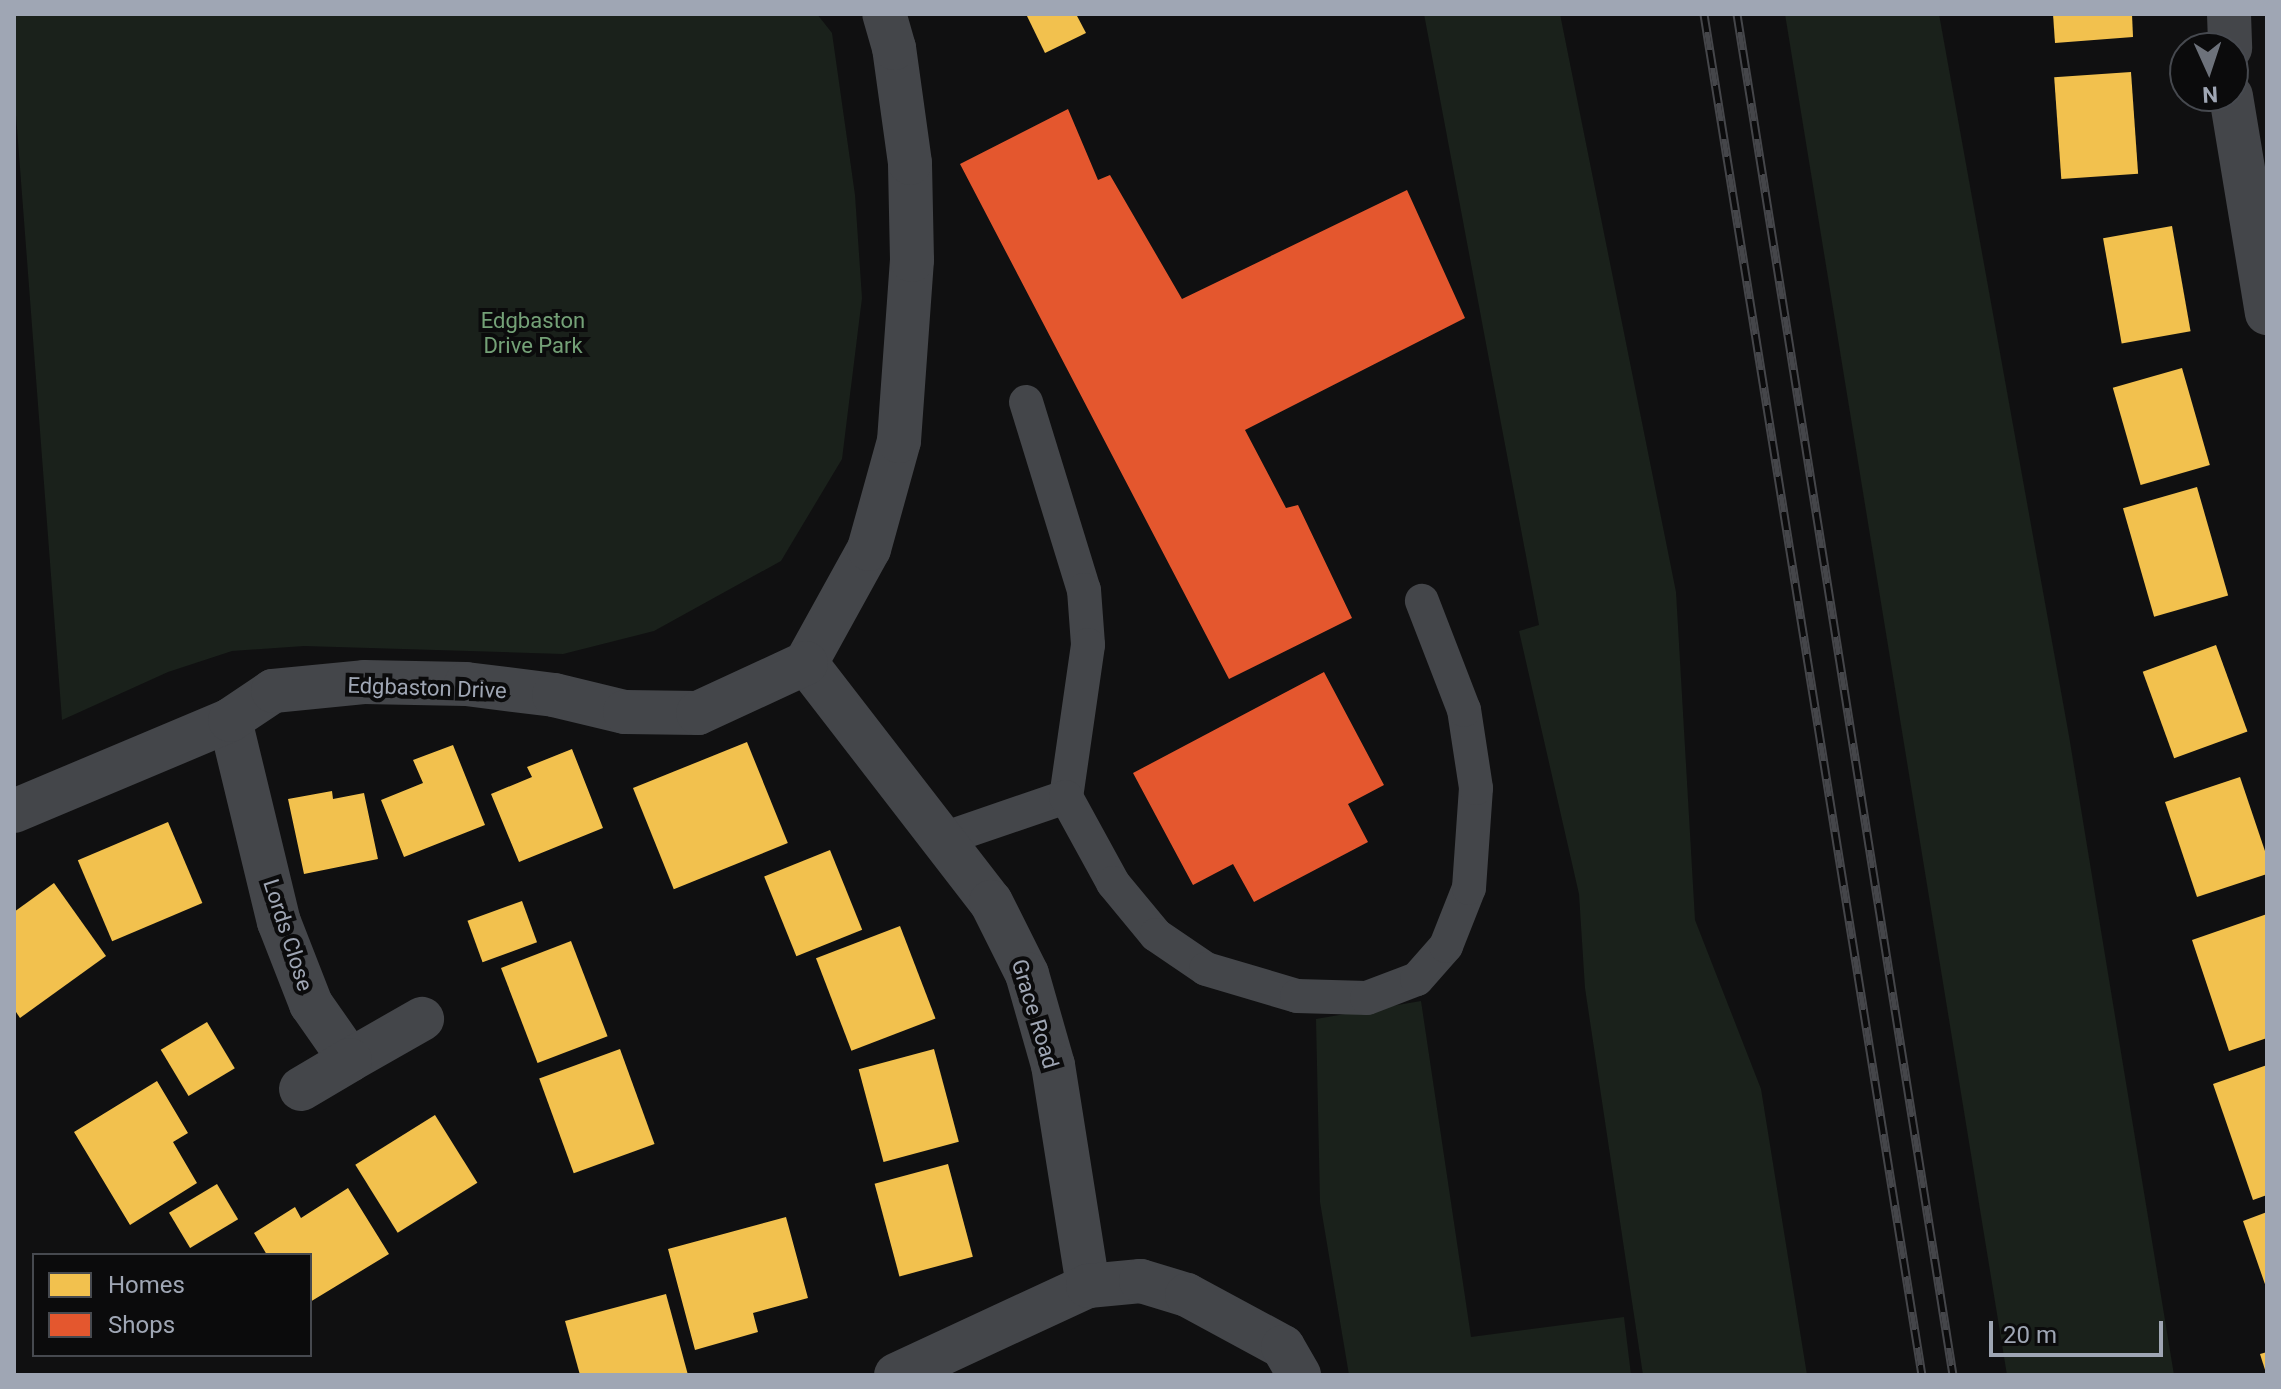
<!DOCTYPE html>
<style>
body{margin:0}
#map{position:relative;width:2281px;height:1389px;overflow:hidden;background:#101011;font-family:Roboto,sans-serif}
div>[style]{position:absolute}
.green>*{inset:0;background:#1a211b}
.homes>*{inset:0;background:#f2c14e;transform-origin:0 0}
.shops>*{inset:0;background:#e4572e}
.lane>*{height:34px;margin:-17px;padding:0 17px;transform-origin:17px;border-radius:17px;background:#44464a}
.street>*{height:44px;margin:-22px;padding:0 22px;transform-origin:22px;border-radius:22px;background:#44464a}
.rail>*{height:9px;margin-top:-4.5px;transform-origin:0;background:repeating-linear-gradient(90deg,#0b0b0c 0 18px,#45464a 0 36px);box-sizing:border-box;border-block:2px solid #45464a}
span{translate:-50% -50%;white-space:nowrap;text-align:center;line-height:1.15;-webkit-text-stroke:8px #0b0b0c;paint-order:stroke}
.park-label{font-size:22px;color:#74a177}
.street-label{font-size:22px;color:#9fa6b4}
.frame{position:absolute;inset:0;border:16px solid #9fa6b4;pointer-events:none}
.legend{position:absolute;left:32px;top:1253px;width:280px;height:104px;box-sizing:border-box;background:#0b0b0c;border:2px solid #46494f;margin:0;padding:10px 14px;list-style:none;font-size:24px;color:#9fa6b4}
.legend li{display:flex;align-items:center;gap:16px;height:40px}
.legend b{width:40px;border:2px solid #46494f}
.north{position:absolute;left:2169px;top:32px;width:80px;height:80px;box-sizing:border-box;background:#0b0b0c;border:2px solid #46494f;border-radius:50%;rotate:177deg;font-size:22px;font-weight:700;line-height:32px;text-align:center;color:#9fa6b4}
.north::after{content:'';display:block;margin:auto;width:28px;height:36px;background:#6d727b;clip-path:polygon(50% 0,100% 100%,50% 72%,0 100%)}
.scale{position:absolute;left:1989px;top:1321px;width:174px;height:36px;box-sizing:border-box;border:4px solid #9fa6b4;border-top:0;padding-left:10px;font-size:24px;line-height:28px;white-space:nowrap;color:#9fa6b4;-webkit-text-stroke:6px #0b0b0c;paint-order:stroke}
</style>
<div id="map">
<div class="green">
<i style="clip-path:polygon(14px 14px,817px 14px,832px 33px,855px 195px,862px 298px,842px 459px,781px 561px,654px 631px,563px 654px,304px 646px,232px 651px,168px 672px,62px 720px,14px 89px)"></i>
<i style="clip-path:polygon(1424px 14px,1560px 14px,1676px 592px,1695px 920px,1761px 1089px,1807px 1375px,1643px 1375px,1585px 988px,1579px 894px,1519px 631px,1539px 625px)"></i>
<i style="clip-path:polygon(1785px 14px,1939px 14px,2069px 736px,2174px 1375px,2007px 1375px)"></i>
<i style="clip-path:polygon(1421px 1001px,1471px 1337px,1624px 1317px,1631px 1375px,1349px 1375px,1320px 1202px,1316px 1019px)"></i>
</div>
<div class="homes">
<i style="clip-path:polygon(1026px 14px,1076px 14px,1086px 33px,1045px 53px)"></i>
<i style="clip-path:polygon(2053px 14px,2132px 14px,2133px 37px,2055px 43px)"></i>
<i style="left:2131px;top:72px;width:102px;height:77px;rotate:86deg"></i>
<i style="left:2172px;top:226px;width:107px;height:70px;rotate:80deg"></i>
<i style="left:2182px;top:368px;width:101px;height:72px;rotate:74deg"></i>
<i style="left:2197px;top:487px;width:113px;height:77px;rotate:74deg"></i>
<i style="left:2216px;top:645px;width:92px;height:78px;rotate:70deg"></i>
<i style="left:747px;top:742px;width:109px;height:123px;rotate:68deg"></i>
<i style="clip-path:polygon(453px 745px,485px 825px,404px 857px,381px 800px,423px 783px,413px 760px)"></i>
<i style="clip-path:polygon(572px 749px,603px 828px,519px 862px,491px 794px,532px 777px,527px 767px)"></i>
<i style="clip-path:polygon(2240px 777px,2267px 857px,2267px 874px,2197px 897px,2165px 802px)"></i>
<i style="clip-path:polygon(332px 791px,333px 799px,364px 793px,378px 859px,304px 874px,288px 799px)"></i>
<i style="left:168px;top:822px;width:88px;height:98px;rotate:67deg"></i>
<i style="left:830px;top:850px;width:86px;height:71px;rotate:68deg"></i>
<i style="clip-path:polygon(54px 883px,106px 956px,20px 1018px,14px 1009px,14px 912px)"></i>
<i style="left:522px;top:901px;width:44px;height:58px;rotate:70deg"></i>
<i style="clip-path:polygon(2267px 914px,2267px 1038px,2229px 1051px,2192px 940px)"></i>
<i style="left:900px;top:926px;width:99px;height:90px;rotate:69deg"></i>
<i style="left:571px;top:941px;width:102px;height:75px;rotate:69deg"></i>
<i style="left:207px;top:1022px;width:54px;height:54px;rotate:59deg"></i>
<i style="left:620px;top:1049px;width:101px;height:86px;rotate:70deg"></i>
<i style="left:934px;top:1049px;width:96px;height:78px;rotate:75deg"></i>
<i style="clip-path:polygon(2267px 1065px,2267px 1195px,2253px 1200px,2213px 1084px)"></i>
<i style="clip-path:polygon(157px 1081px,188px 1133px,173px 1142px,197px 1183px,130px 1225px,74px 1132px)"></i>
<i style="left:435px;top:1115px;width:80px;height:94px;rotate:58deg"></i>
<i style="left:948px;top:1164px;width:96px;height:76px;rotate:75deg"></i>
<i style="left:217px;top:1184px;width:41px;height:56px;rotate:59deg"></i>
<i style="clip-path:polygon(348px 1188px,389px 1254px,310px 1302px,310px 1255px,267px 1255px,254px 1233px,295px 1207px,301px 1218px)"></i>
<i style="clip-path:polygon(2267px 1212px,2267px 1290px,2243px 1221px)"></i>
<i style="clip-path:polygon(786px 1217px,808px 1298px,753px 1313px,758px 1332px,695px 1350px,668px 1249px)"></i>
<i style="clip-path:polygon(666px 1294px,688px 1375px,580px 1375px,565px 1321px)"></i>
<i style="clip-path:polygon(2267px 1352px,2267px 1373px,2266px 1373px,2260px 1354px)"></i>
</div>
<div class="shops">
<i style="clip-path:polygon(1068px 109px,1098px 180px,1110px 175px,1182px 299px,1407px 190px,1465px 318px,1245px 430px,1286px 508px,1298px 505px,1352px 618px,1229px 679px,960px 164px)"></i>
<i style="clip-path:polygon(1324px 672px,1384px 785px,1348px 804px,1368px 842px,1254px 902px,1233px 864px,1193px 885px,1133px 773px)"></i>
</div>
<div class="lane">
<i style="left:1026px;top:402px;width:197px;rotate:72.9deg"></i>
<i style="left:1084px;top:590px;width:55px;rotate:85.8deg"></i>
<i style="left:1088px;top:645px;width:154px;rotate:98.2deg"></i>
<i style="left:943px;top:839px;width:130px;rotate:-18.9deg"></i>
<i style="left:1066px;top:797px;width:98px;rotate:61.3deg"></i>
<i style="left:1113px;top:883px;width:67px;rotate:50.4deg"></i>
<i style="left:1156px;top:935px;width:60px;rotate:34.2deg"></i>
<i style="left:1206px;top:969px;width:95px;rotate:16.5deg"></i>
<i style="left:1297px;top:996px;width:70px;rotate:1.6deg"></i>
<i style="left:1367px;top:998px;width:53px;rotate:-20.8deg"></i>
<i style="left:1417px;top:979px;width:44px;rotate:-48.7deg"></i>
<i style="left:1446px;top:946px;width:62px;rotate:-68.4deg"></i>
<i style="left:1469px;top:888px;width:100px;rotate:-86deg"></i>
<i style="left:1476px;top:788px;width:79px;rotate:-98.7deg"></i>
<i style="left:1464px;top:710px;width:117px;rotate:-111.1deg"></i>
</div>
<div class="street">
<i style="left:2229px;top:14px;width:34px;rotate:88deg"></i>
<i style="left:2231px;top:96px;width:220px;rotate:80.6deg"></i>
<i style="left:806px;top:663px;width:302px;rotate:52.3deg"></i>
<i style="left:991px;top:902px;width:80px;rotate:63.4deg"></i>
<i style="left:1027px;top:974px;width:95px;rotate:74.1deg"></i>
<i style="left:1053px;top:1065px;width:224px;rotate:81deg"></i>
<i style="left:806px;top:663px;width:130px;rotate:-61.1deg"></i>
<i style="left:869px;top:549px;width:112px;rotate:-74.5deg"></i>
<i style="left:899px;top:441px;width:181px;rotate:-85.9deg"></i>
<i style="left:912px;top:260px;width:97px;rotate:-91.2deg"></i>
<i style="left:910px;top:163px;width:116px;rotate:-97.9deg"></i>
<i style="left:894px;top:48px;width:35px;rotate:-106deg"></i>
<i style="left:230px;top:720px;width:208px;rotate:76.4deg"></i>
<i style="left:279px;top:922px;width:88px;rotate:68.7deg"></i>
<i style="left:311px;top:1004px;width:68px;rotate:55.1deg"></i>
<i style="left:350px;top:1060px;width:83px;rotate:-29.7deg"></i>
<i style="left:14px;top:811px;width:234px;rotate:-22.8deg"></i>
<i style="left:230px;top:720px;width:52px;rotate:-34deg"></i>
<i style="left:273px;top:691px;width:91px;rotate:-5.6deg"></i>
<i style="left:364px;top:682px;width:102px;rotate:1.1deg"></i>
<i style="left:466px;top:684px;width:89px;rotate:7.1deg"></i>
<i style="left:554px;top:695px;width:73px;rotate:13.5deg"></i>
<i style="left:625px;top:712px;width:73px;rotate:0.8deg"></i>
<i style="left:698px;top:713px;width:119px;rotate:-24.8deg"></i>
<i style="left:301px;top:1089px;width:57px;rotate:-30.6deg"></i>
<i style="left:896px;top:1375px;width:212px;rotate:-24.9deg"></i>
<i style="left:1088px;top:1286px;width:53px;rotate:-5.4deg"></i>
<i style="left:1141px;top:1281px;width:48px;rotate:16.9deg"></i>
<i style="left:1187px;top:1295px;width:109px;rotate:28.4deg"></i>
<i style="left:1283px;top:1347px;width:32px;rotate:60deg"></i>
</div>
<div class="rail">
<i style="left:1704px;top:14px;width:1378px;rotate:80.9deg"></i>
<i style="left:1737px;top:14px;width:1378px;rotate:80.98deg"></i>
</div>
<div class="park-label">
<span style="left:533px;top:333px">Edgbaston<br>Drive Park</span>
</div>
<div class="street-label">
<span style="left:427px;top:688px;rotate:2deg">Edgbaston Drive</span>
<span style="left:288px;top:935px;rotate:72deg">Lords Close</span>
<span style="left:1035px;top:1014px;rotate:73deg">Grace Road</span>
</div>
<div class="frame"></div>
<ul class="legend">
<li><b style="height:22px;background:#f2c14e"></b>Homes</li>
<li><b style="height:22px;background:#e4572e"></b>Shops</li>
</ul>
<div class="north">N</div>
<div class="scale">20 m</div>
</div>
